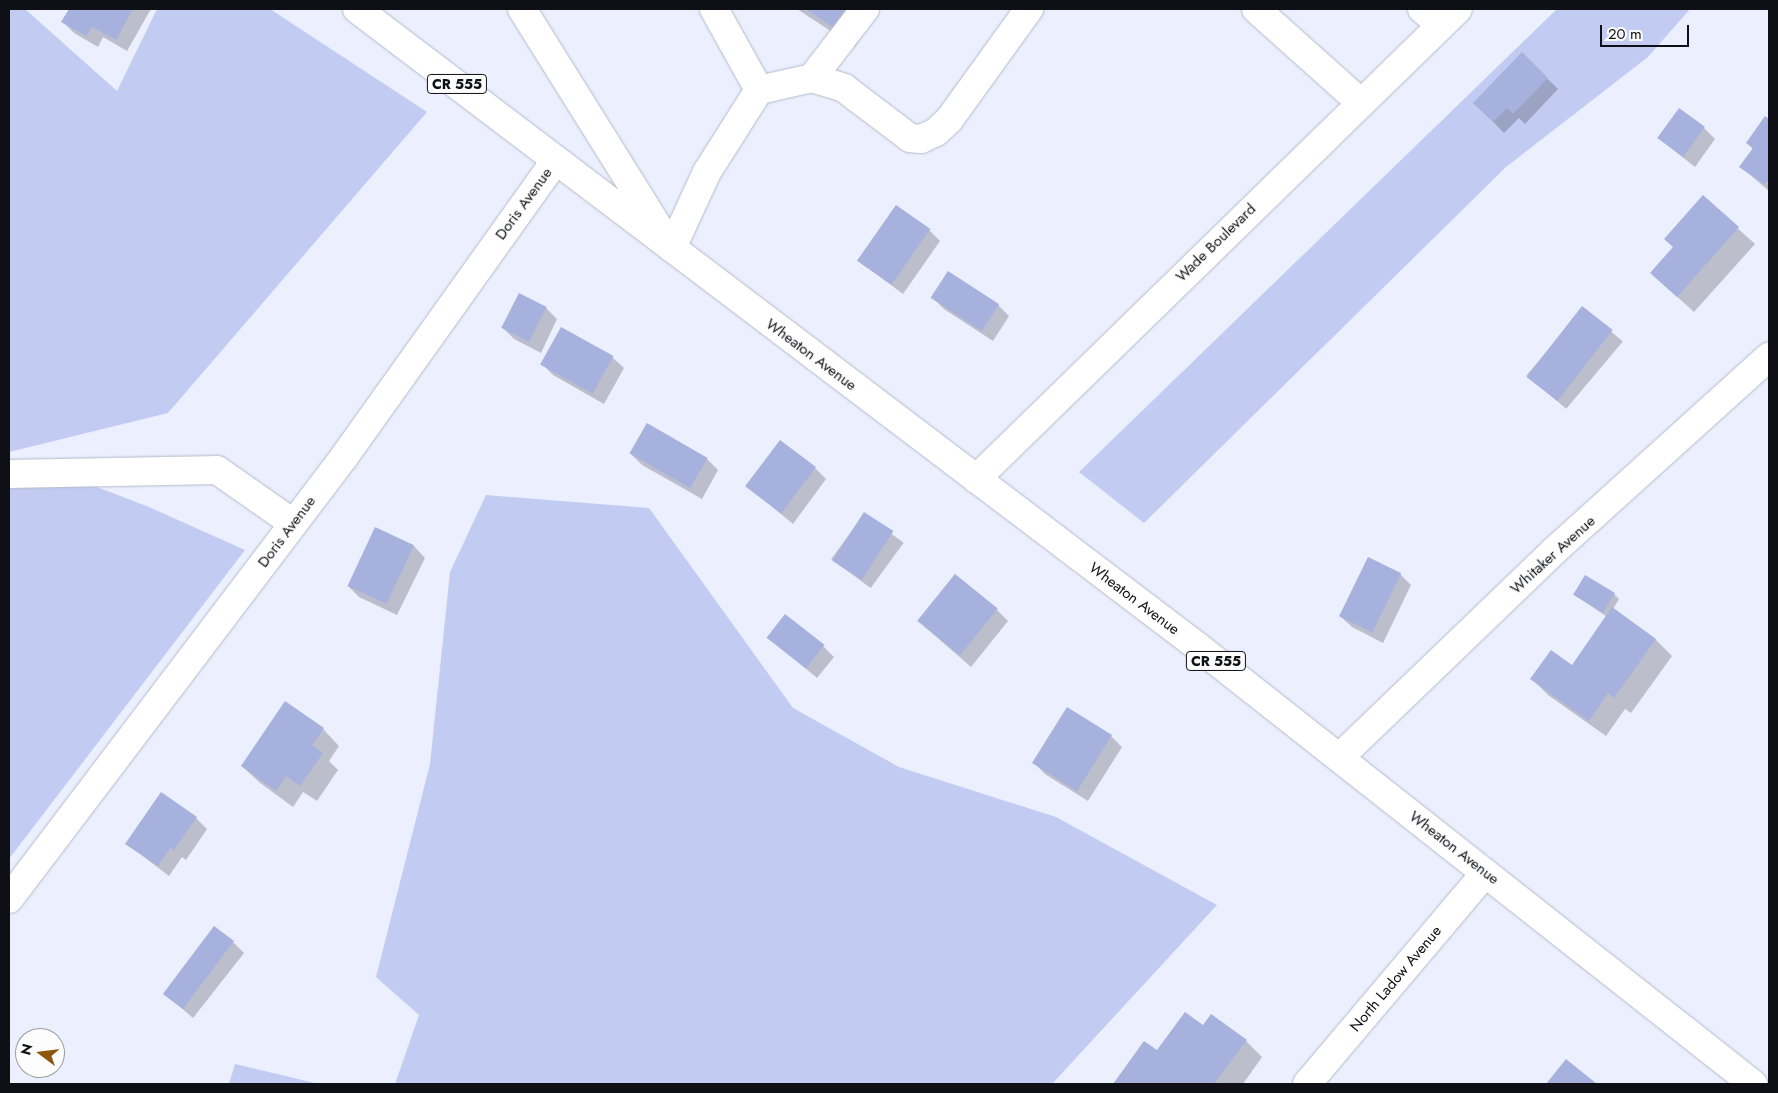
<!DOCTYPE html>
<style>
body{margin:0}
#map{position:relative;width:1778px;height:1093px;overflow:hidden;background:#ebeffe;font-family:Jost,sans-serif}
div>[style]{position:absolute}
.green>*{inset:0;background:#c2ccf3}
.shadow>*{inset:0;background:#0003;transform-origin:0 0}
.building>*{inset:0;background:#a6b1dd;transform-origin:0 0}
.roads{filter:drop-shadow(0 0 1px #b6bac8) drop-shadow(0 0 1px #b6bac8)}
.minor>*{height:28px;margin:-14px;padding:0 14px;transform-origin:14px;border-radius:14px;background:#fff}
.major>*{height:28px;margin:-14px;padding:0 14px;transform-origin:14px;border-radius:14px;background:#fff}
span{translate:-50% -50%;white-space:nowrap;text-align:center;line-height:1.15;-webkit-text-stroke:4px #fdfdfd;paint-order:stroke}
.shield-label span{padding:1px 4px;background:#fdfdfd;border:1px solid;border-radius:4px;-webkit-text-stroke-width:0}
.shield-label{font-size:14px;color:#0f1015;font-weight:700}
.street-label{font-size:15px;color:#0f1015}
.frame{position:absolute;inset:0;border:10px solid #0f1015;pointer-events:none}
.north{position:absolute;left:15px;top:1028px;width:50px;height:50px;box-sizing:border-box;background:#fdfdfd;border:1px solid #9e9ea0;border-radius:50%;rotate:285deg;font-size:14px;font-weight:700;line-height:20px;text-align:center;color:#0f1015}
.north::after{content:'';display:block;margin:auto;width:18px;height:22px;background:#8e550d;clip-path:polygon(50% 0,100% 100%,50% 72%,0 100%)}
.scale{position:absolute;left:1600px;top:25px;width:89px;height:22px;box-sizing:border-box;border:2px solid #0f1015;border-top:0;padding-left:6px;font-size:15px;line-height:18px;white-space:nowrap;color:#0f1015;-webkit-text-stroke:4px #fdfdfd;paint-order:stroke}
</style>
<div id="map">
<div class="green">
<i style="clip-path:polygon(9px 9px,25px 9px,117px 91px,157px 9px,270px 9px,427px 112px,168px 413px,9px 452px)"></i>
<i style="clip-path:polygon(1557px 9px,1690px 9px,1648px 57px,1506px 167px,1144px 523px,1079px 472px)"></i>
<i style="clip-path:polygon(89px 484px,149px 507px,245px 550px,9px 859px,9px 488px)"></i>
<i style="clip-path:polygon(486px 495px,649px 508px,793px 708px,899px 767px,1056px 817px,1217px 905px,1052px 1084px,395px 1084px,419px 1015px,376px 977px,430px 764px,450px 572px)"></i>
<i style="clip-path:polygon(235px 1064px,319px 1084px,229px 1084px)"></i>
</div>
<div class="shadow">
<i style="clip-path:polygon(70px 9px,151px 9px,127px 51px,103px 37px,98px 47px,74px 33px,63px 22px)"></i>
<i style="clip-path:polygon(797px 9px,880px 9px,855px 47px)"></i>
<i style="clip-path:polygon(1522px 54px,1558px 89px,1525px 124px,1519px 118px,1504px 133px,1475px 103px)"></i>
<i style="clip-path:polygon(1766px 118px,1769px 120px,1769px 191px,1741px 167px,1753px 149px,1747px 143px)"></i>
<i style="clip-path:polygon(1704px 128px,1715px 139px,1695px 167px,1658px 138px)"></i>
<i style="clip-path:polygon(1703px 197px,1755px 244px,1694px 312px,1651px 273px,1674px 247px)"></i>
<i style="clip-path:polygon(929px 230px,940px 241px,903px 294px,859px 261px)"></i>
<i style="clip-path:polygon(933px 298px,998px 305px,1009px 316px,993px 341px,944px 309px)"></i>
<i style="clip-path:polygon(546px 308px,557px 319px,541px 353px,514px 339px,503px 328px)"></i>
<i style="left:1583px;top:308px;width:52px;height:88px;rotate:40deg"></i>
<i style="clip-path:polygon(612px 357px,624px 368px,604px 404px,553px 375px,542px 364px)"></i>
<i style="clip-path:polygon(631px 454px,707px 459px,718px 470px,702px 499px,642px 465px)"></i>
<i style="clip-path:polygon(815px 468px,826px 479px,793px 524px,747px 486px)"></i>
<i style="left:864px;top:514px;width:49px;height:56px;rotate:36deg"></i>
<i style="clip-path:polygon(376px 528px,414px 546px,425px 558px,397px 615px,359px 597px,348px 586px)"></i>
<i style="clip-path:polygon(1400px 574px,1411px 585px,1383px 643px,1352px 627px,1340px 616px)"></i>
<i style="clip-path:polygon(1614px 594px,1619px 599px,1613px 609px,1655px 639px,1672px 656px,1631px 713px,1625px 709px,1606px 736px,1548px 695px,1532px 679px,1572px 667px,1607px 617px,1575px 595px)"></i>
<i style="clip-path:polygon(997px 610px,1008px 621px,971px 667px,918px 621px)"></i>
<i style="clip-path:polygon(768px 637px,823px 646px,834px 657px,817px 678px)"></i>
<i style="clip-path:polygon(323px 729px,339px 746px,329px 761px,338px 770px,317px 801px,303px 792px,293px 807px,259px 782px,242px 766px)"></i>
<i style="clip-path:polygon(1111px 736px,1122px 747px,1088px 801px,1045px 774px,1034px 763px)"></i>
<i style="clip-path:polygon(196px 818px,207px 829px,186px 860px,182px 857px,169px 876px,127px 844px)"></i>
<i style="clip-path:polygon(233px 942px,244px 953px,193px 1018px,164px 993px)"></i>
<i style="clip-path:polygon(1246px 1041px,1262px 1057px,1243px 1084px,1114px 1084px,1144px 1043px,1158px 1052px)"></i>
</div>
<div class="building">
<i style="clip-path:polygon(69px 9px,133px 9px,116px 40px,92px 27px,86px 36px,61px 22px)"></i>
<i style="clip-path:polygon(806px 9px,845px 9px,833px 27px)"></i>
<i style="clip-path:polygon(1522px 52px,1548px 78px,1513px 114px,1507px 108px,1493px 122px,1473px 103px)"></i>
<i style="left:1679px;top:108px;width:32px;height:37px;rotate:36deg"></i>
<i style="clip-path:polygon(1765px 116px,1769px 119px,1769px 180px,1764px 184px,1739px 167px,1753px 148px,1746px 143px)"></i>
<i style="clip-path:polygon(1703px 195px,1739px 227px,1677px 297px,1650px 273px,1673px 247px,1664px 239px)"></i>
<i style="left:896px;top:205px;width:42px;height:68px;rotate:35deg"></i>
<i style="left:948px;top:271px;width:61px;height:32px;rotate:33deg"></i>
<i style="left:519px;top:293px;width:31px;height:39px;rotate:27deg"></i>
<i style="left:1582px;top:306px;width:39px;height:90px;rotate:38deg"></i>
<i style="left:561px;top:327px;width:60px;height:43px;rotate:29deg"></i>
<i style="left:647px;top:423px;width:70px;height:35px;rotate:30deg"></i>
<i style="left:780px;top:440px;width:45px;height:58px;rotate:37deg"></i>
<i style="left:864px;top:512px;width:35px;height:58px;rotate:33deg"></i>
<i style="left:375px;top:527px;width:43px;height:65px;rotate:25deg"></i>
<i style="left:1368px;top:557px;width:37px;height:66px;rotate:26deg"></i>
<i style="left:955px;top:574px;width:55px;height:60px;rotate:39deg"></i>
<i style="left:1585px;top:575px;width:35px;height:23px;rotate:31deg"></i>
<i style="clip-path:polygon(1612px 607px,1656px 639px,1614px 698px,1608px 693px,1589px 721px,1530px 679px,1551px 650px,1572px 665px)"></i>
<i style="left:785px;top:614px;width:50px;height:30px;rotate:38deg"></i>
<i style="clip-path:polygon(285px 701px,324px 728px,312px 745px,323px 753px,300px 786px,286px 776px,276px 791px,241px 766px)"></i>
<i style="left:1067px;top:707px;width:53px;height:66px;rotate:32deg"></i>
<i style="clip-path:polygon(161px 792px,197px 817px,174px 850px,171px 847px,158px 866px,125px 844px)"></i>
<i style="left:214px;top:926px;width:25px;height:85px;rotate:37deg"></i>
<i style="clip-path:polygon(1185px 1012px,1203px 1025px,1211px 1014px,1247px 1040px,1214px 1084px,1113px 1084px,1144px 1041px,1157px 1050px)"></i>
<i style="clip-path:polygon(1566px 1059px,1597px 1084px,1546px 1084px)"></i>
</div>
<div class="roads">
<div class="minor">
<i style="left:522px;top:9px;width:281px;rotate:58deg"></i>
<i style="left:714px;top:9px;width:93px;rotate:60.9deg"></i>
<i style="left:1256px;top:9px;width:141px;rotate:41.8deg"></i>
<i style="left:1422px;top:9px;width:25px;rotate:40deg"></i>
<i style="left:812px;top:78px;width:87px;rotate:-52.5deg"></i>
<i style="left:672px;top:248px;width:84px;rotate:-65.3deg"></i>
<i style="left:707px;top:172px;width:97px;rotate:-57.6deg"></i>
<i style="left:759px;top:90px;width:54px;rotate:-12.8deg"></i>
<i style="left:812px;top:78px;width:34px;rotate:17deg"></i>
<i style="left:844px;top:88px;width:83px;rotate:37.1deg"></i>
<i style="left:910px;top:138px;width:11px;rotate:5deg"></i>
<i style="left:921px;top:139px;width:17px;rotate:-25deg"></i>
<i style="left:936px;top:132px;width:18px;rotate:-43deg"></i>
<i style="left:949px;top:120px;width:137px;rotate:-54.2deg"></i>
<i style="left:9px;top:474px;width:208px;rotate:-1.1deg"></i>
<i style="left:217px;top:470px;width:93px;rotate:34.9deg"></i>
<i style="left:1340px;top:757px;width:297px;rotate:-43.9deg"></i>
<i style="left:1554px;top:551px;width:290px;rotate:-42.1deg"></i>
<i style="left:9px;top:899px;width:555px;rotate:-52.84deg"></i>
<i style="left:344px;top:457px;width:365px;rotate:-54.5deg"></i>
<i style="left:1307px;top:1084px;width:276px;rotate:-49.8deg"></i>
</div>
<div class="major">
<i style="left:357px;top:9px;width:1054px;rotate:37.17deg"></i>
<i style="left:1197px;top:646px;width:708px;rotate:38.23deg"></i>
<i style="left:976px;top:479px;width:673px;rotate:-44.28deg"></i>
</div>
</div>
<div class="shield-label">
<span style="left:457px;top:84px">CR 555</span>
<span style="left:1216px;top:661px">CR 555</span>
</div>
<div class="street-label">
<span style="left:524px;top:204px;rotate:-54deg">Doris Avenue</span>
<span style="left:1216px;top:243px;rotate:-44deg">Wade Boulevard</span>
<span style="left:811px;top:355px;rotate:37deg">Wheaton Avenue</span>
<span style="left:287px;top:532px;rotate:-53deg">Doris Avenue</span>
<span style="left:1553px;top:555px;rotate:-42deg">Whitaker Avenue</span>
<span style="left:1134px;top:599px;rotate:37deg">Wheaton Avenue</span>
<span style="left:1454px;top:848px;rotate:38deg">Wheaton Avenue</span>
<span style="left:1396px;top:979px;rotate:-50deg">North Ladow Avenue</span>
</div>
<div class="frame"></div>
<div class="north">N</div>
<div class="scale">20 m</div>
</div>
